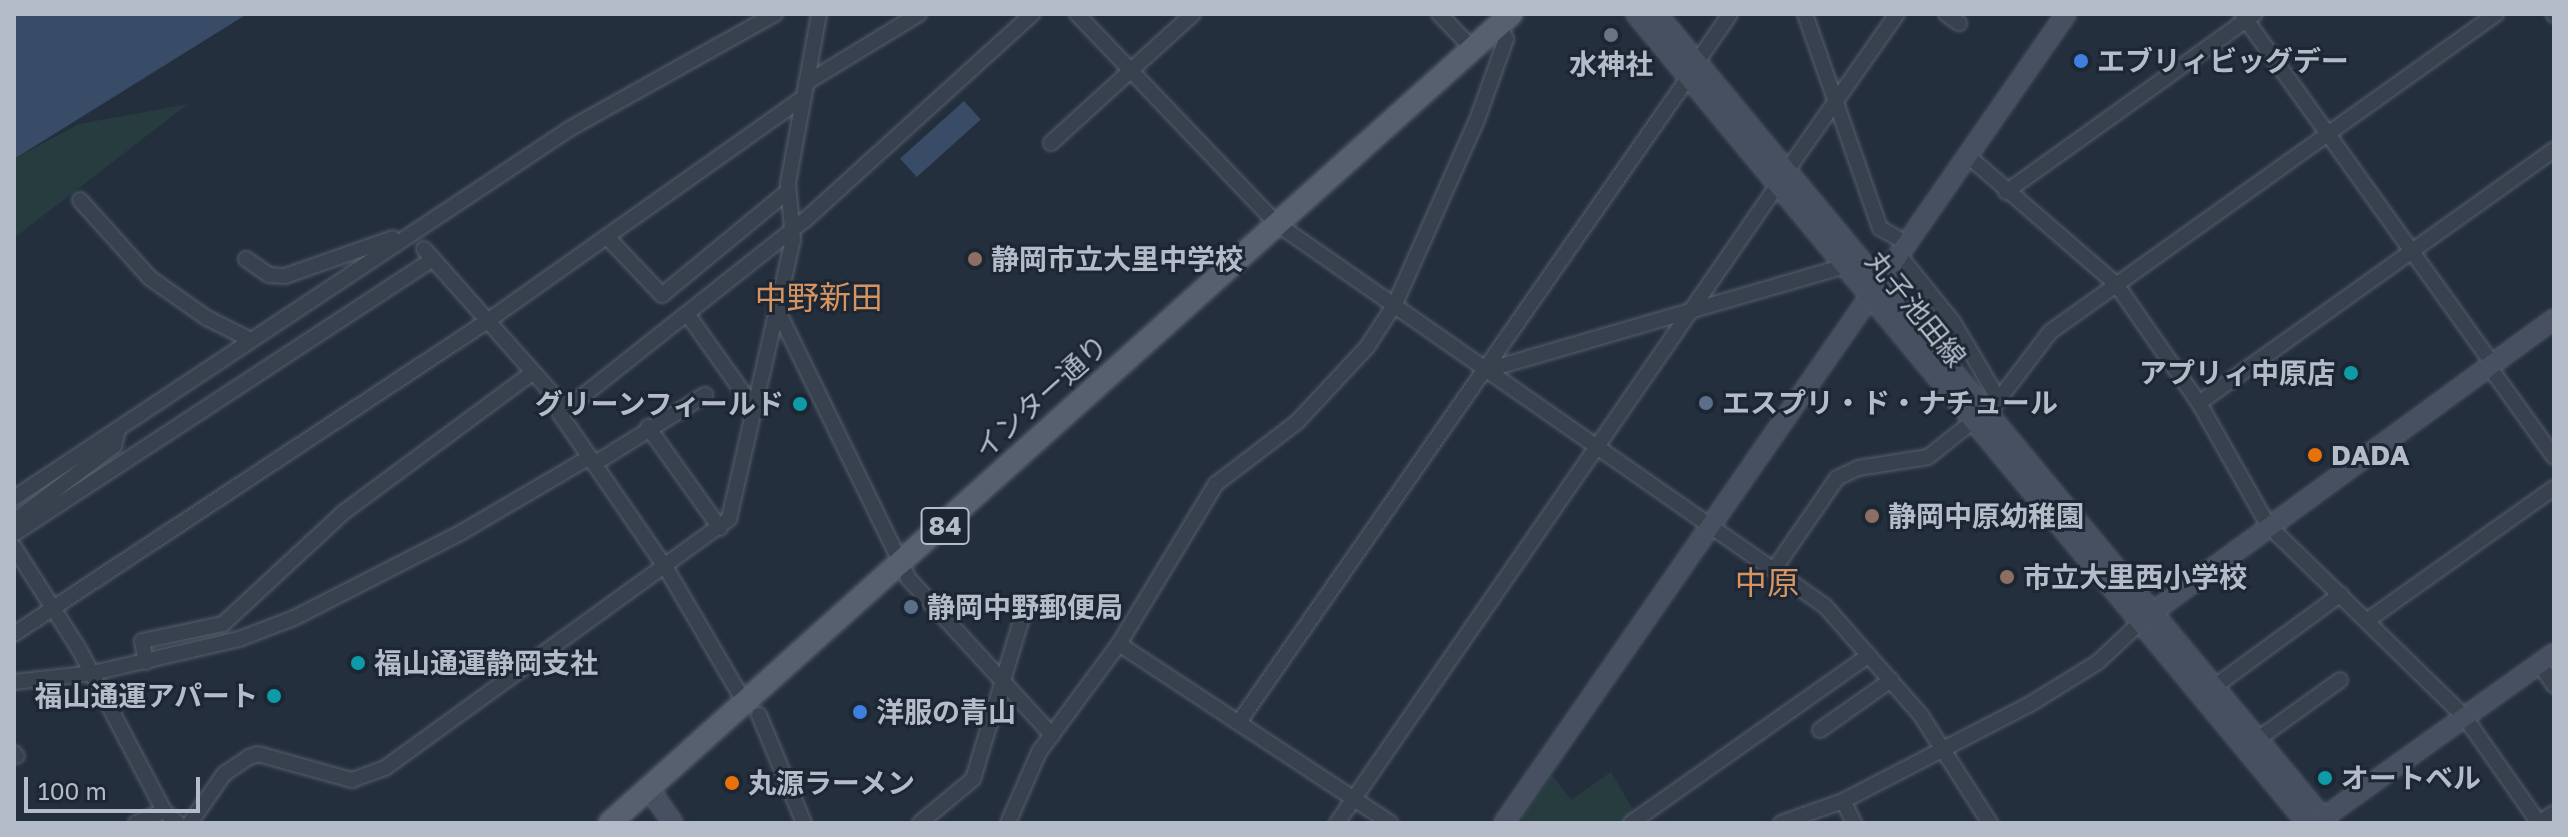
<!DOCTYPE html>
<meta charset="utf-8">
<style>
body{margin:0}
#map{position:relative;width:2568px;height:837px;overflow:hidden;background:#242f3e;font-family:"Golos Text","Noto Sans JP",sans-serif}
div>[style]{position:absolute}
.green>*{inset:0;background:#263c3f}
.water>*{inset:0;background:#394c67;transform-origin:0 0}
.roads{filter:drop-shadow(0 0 2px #565f6c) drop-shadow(0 0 2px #565f6c)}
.street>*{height:14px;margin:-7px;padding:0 7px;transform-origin:7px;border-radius:7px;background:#38414e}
.secondary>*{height:18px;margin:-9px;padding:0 9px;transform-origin:9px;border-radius:9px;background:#465061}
.primary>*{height:22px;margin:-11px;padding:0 11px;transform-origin:11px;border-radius:11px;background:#56606e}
.dots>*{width:22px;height:22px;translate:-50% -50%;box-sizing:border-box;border:4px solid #1d2633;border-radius:50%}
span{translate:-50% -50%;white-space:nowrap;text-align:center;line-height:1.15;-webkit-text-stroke:6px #1d2633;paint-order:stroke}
.shield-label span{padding:2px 6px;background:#1d2633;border:2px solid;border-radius:6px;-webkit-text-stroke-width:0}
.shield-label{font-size:26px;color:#b4bcc9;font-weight:700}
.poi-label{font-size:28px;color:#b4bcc9;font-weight:700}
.left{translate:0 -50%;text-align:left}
.right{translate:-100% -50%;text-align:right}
.street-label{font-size:28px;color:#b4bcc9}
.quarter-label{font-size:32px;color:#d59563}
.frame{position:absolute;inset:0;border:16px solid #b4bcc9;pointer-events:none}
.scale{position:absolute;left:24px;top:777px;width:176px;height:36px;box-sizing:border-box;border:4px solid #b4bcc9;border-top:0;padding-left:10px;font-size:24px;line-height:28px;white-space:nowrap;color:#b4bcc9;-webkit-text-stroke:6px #1d2633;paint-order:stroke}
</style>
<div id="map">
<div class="green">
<i style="clip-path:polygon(188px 104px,14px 238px,14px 159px,79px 124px)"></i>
<i style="clip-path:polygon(1611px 772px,1635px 813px,1621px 823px,1519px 823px,1552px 775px,1571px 800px)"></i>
</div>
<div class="water">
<i style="clip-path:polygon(14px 14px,247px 14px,14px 159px)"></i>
<i style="left:964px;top:101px;width:25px;height:86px;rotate:48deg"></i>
</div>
<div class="roads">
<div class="street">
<i style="left:1077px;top:14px;width:289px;rotate:46.4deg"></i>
<i style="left:1276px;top:223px;width:669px;rotate:34.9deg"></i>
<i style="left:1825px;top:606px;width:144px;rotate:48.7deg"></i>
<i style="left:1920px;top:714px;width:130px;rotate:57.3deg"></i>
<i style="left:1439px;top:14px;width:46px;rotate:45.9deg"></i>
<i style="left:1805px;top:14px;width:227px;rotate:70.7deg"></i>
<i style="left:1880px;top:228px;width:30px;rotate:30deg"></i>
<i style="left:1946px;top:14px;width:16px;rotate:35deg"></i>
<i style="left:2242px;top:14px;width:429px;rotate:54.4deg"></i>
<i style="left:2554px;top:14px;width:1px;rotate:90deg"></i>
<i style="left:1697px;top:62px;width:58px;rotate:-55.5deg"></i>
<i style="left:806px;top:83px;width:132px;rotate:-31.4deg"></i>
<i style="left:1051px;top:143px;width:192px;rotate:-42.3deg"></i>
<i style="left:1967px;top:155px;width:197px;rotate:40.9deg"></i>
<i style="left:2116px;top:284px;width:145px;rotate:55.1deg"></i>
<i style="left:2199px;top:403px;width:140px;rotate:60.5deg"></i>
<i style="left:2268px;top:525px;width:274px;rotate:44.3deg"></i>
<i style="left:2464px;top:716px;width:131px;rotate:55deg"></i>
<i style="left:1786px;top:172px;width:193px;rotate:-54.9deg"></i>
<i style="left:2006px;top:192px;width:306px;rotate:-35.6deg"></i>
<i style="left:80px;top:200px;width:105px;rotate:48.1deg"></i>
<i style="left:150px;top:278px;width:70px;rotate:35.1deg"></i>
<i style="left:207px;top:318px;width:49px;rotate:26.6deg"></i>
<i style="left:607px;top:237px;width:80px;rotate:46.5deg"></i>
<i style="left:662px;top:295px;width:162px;rotate:-39.5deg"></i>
<i style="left:424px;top:249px;width:205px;rotate:48.4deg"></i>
<i style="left:560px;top:402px;width:12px;rotate:90deg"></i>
<i style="left:560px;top:414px;width:187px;rotate:55.5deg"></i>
<i style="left:666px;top:568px;width:156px;rotate:59.7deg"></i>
<i style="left:1898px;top:254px;width:87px;rotate:51deg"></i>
<i style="left:1953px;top:322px;width:88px;rotate:59.4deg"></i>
<i style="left:246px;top:259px;width:28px;rotate:35deg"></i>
<i style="left:269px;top:275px;width:16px;rotate:4deg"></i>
<i style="left:285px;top:276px;width:114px;rotate:-19.4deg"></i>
<i style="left:778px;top:311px;width:298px;rotate:64deg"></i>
<i style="left:909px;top:579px;width:212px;rotate:47.5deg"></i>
<i style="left:688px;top:315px;width:118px;rotate:54.7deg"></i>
<i style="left:2488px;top:365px;width:113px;rotate:54.3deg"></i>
<i style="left:1487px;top:370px;width:372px;rotate:-16.2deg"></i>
<i style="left:2199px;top:403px;width:436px;rotate:-35.5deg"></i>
<i style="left:560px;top:414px;width:313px;rotate:-38.4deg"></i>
<i style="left:805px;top:220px;width:307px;rotate:-42.2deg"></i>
<i style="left:1987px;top:415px;width:104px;rotate:-52.8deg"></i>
<i style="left:2050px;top:332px;width:548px;rotate:-35.49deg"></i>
<i style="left:648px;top:427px;width:124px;rotate:54.5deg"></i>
<i style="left:594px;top:464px;width:131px;rotate:-31.9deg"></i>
<i style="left:14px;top:498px;width:669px;rotate:-33.6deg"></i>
<i style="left:571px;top:128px;width:234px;rotate:-29.2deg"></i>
<i style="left:14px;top:521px;width:125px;rotate:-36.9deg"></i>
<i style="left:114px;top:446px;width:16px;rotate:-76deg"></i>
<i style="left:14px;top:534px;width:501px;rotate:-33.28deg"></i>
<i style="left:14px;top:547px;width:121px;rotate:57.5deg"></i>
<i style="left:79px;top:649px;width:183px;rotate:62.3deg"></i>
<i style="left:1775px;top:568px;width:109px;rotate:-55.4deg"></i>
<i style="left:1837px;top:478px;width:23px;rotate:-25deg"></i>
<i style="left:1858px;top:468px;width:71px;rotate:-8.9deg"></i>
<i style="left:1928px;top:457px;width:56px;rotate:-38.5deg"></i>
<i style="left:2368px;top:620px;width:228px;rotate:-35.4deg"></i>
<i style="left:14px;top:634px;width:569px;rotate:-33.47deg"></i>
<i style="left:489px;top:320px;width:385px;rotate:-35.3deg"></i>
<i style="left:1119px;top:644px;width:325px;rotate:33.4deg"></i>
<i style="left:146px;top:662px;width:21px;rotate:-101deg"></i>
<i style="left:142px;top:641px;width:83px;rotate:-11.9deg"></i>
<i style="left:223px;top:624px;width:165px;rotate:-42.8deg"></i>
<i style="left:344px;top:512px;width:235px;rotate:-36.5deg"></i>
<i style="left:2539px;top:663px;width:27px;rotate:56deg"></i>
<i style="left:14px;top:682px;width:80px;rotate:-6.5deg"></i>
<i style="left:93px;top:673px;width:150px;rotate:-13.1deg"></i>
<i style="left:239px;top:639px;width:59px;rotate:-20.9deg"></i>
<i style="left:294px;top:618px;width:189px;rotate:-27.1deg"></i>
<i style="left:462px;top:532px;width:148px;rotate:-30.4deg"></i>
<i style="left:2214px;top:687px;width:157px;rotate:-36.2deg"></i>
<i style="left:759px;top:715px;width:117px;rotate:67.4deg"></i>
<i style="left:1239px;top:722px;width:785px;rotate:-55.12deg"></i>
<i style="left:1820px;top:730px;width:87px;rotate:-35.2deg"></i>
<i style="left:2258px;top:739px;width:101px;rotate:-35.7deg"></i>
<i style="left:14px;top:753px;width:4px;rotate:45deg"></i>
<i style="left:1843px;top:801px;width:25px;rotate:63deg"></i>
<i style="left:136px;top:823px;width:30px;rotate:-23deg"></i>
<i style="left:164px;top:811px;width:18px;rotate:41deg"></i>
<i style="left:190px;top:823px;width:60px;rotate:-55.2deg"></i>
<i style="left:224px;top:774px;width:30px;rotate:-34deg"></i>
<i style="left:249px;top:757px;width:9px;rotate:-18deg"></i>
<i style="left:258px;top:754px;width:98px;rotate:15.5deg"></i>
<i style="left:352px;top:780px;width:35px;rotate:-20deg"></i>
<i style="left:385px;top:768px;width:425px;rotate:-35.9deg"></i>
<i style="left:729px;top:519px;width:286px;rotate:-77.1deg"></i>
<i style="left:793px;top:240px;width:57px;rotate:-95deg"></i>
<i style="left:788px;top:183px;width:172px;rotate:-79.6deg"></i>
<i style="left:920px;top:823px;width:69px;rotate:-39.7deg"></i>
<i style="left:973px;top:779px;width:176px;rotate:-73.1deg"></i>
<i style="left:1008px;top:823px;width:77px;rotate:-66.4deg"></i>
<i style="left:1039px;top:752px;width:134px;rotate:-53.5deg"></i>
<i style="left:1119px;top:644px;width:187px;rotate:-58.8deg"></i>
<i style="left:1216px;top:484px;width:102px;rotate:-37.4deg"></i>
<i style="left:1297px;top:422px;width:103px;rotate:-47deg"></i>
<i style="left:1367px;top:347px;width:51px;rotate:-56.9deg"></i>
<i style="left:1395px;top:304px;width:201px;rotate:-66deg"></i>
<i style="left:1477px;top:120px;width:86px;rotate:-70.3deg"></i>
<i style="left:1506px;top:39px;width:16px;rotate:-117deg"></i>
<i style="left:1337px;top:823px;width:774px;rotate:-55.37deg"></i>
<i style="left:1631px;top:823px;width:291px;rotate:-35.2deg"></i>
<i style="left:1781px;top:823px;width:66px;rotate:-19.5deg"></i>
<i style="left:1843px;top:801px;width:213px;rotate:-27.4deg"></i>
<i style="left:2032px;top:703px;width:78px;rotate:-31.8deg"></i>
<i style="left:2098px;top:662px;width:66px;rotate:-43.2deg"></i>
<i style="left:2539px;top:823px;width:18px;rotate:-34deg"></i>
</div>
<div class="secondary">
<i style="left:1636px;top:14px;width:1051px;rotate:50.33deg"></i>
<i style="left:1657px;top:14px;width:1050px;rotate:50.37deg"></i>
<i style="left:2146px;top:617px;width:505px;rotate:-36.14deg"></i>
<i style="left:650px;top:790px;width:40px;rotate:55.1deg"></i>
<i style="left:1504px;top:823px;width:985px;rotate:-55.21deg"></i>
<i style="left:2316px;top:823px;width:292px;rotate:-35.5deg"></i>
</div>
<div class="primary">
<i style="left:610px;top:823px;width:1211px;rotate:-41.92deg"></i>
</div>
</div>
<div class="dots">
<i style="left:1611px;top:35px;background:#6b7280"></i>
<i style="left:2081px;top:61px;background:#3f7fe0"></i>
<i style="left:975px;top:259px;background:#8d6e63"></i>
<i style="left:2351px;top:373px;background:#0f9aa8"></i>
<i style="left:1706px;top:403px;background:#5c6f8a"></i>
<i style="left:800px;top:404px;background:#0f9aa8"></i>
<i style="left:2315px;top:455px;background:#e8710a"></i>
<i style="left:1872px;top:516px;background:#8d6e63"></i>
<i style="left:2007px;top:577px;background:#8d6e63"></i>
<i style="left:911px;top:607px;background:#5c6f8a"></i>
<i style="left:358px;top:663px;background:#0f9aa8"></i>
<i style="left:274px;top:696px;background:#0f9aa8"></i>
<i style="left:860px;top:712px;background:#3f7fe0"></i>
<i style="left:2325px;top:778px;background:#0f9aa8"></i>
<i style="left:732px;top:783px;background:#e8710a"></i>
</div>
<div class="shield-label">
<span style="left:945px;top:526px">84</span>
</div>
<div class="poi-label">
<span class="left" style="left:2097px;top:61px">エブリィビッグデー</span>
<span style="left:1611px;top:64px">水神社</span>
<span class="left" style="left:991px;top:259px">静岡市立大里中学校</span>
<span class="right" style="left:2335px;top:373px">アプリィ中原店</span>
<span class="left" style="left:1722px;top:403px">エスプリ・ド・ナチュール</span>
<span class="right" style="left:784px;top:404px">グリーンフィールド</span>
<span class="left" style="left:2331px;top:455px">DADA</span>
<span class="left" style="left:1888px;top:516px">静岡中原幼稚園</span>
<span class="left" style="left:2023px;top:577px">市立大里西小学校</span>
<span class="left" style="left:927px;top:607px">静岡中野郵便局</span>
<span class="left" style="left:374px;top:663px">福山通運静岡支社</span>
<span class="right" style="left:258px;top:696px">福山通運アパート</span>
<span class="left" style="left:876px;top:712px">洋服の青山</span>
<span class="left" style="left:2341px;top:778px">オートベル</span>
<span class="left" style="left:748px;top:783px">丸源ラーメン</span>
</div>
<div class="street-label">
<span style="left:1916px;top:309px;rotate:51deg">丸子池田線</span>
<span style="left:1041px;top:397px;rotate:-42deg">インター通り</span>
</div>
<div class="quarter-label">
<span style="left:819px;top:297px">中野新田</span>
<span style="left:1767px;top:582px">中原</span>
</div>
<div class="frame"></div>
<div class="scale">100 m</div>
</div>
